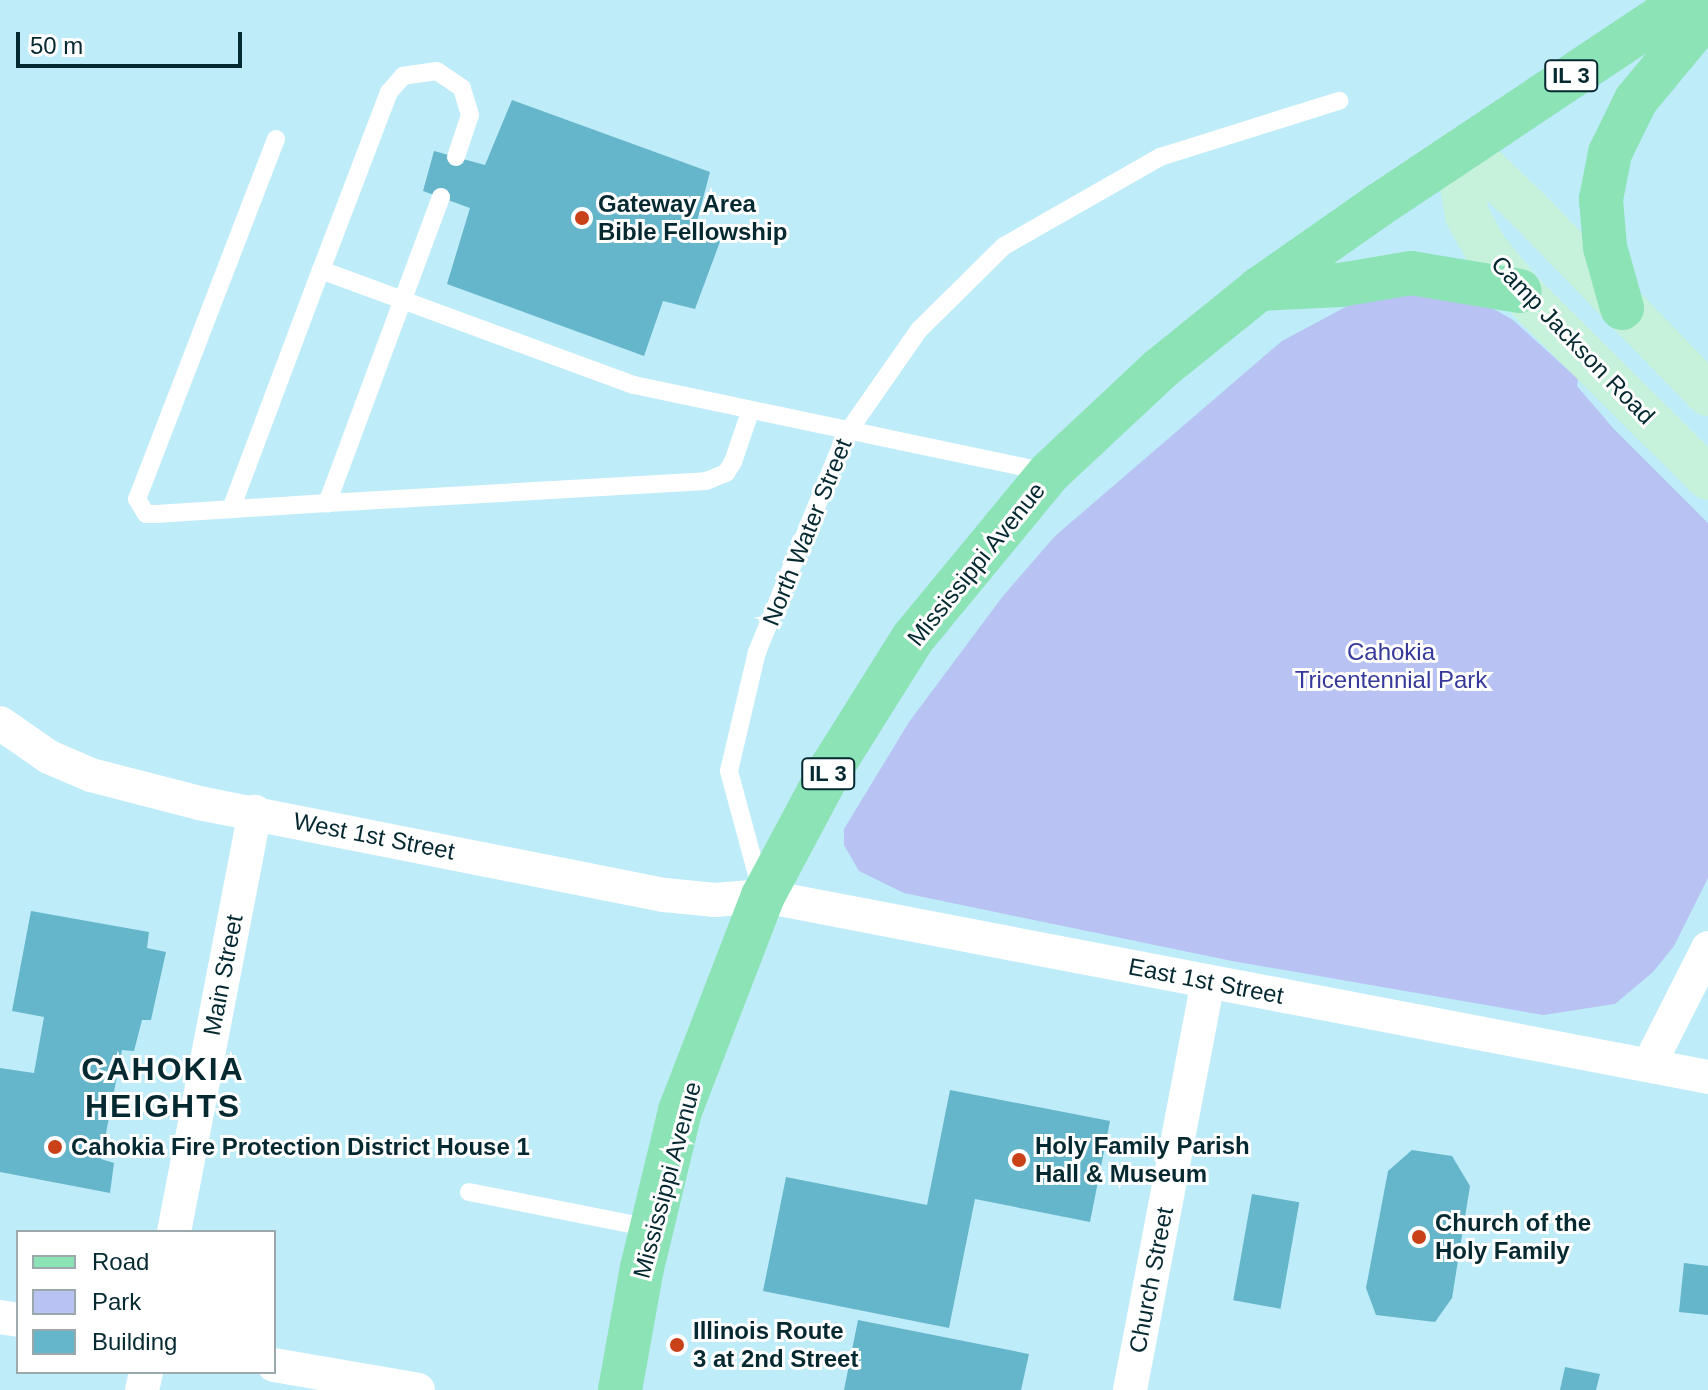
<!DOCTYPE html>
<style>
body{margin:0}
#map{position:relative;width:1708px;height:1390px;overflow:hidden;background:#beecf9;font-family:Arial,sans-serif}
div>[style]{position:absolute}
.green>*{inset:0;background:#b8c2f3}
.building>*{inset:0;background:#66b6cb;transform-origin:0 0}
.service>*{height:18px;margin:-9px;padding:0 9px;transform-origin:9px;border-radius:9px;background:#fff}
.minor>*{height:34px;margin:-17px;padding:0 17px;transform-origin:17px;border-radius:17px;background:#fff}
.secondary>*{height:44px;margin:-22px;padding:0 22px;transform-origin:22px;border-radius:22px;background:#c6f1da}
.primary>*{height:44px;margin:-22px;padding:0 22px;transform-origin:22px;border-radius:22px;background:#8ce3b6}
.dots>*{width:22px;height:22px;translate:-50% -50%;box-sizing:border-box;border:4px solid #fff;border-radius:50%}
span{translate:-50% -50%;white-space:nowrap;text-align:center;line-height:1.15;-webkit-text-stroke:6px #fff;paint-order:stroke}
.shield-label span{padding:2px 6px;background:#fff;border:2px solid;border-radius:6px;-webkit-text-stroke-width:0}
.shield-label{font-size:22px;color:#052931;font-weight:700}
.poi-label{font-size:24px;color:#052931;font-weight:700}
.left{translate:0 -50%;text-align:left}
.street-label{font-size:24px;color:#052931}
.park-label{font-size:24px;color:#363999}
.district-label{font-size:32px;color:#052931;font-weight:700;letter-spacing:2px}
.legend{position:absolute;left:16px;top:1230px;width:260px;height:144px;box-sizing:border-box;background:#fff;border:2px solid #9ba9ad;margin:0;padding:10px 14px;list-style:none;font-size:24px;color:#052931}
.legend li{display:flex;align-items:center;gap:16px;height:40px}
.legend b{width:40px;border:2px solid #9ba9ad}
.scale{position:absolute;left:16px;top:32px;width:226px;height:36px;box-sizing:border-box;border:4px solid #052931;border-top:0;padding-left:10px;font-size:24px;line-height:28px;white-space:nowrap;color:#052931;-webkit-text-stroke:6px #fff;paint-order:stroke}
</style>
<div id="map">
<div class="green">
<i style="clip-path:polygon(1401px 289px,1492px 308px,1513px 320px,1578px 379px,1577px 386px,1613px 428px,1708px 523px,1708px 878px,1674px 946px,1653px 972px,1615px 1004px,1543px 1015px,1232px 961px,904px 893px,859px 871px,844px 845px,844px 829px,909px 722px,1003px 596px,1055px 536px,1282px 341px,1368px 295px)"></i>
</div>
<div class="building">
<i style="clip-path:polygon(512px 100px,710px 172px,695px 229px,721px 239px,695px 309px,663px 301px,644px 356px,447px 284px,470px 208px,423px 191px,434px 151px,485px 165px)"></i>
<i style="clip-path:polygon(31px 911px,149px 932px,147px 948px,166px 952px,151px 1020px,142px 1020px,134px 1051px,122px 1050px,101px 1159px,114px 1163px,110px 1193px,0 1172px,0 1068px,34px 1073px,44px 1017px,12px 1011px)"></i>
<i style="clip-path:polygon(950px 1090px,1110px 1121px,1090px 1222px,975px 1199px,949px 1328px,763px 1291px,786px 1177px,927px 1205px)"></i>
<i style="clip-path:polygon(1412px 1150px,1452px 1156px,1470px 1186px,1452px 1298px,1435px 1322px,1376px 1315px,1366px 1288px,1388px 1171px)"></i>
<i style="left:1252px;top:1194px;width:48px;height:108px;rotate:10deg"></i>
<i style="clip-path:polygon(1684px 1263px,1708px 1266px,1708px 1315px,1679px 1312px)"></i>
<i style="clip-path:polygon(858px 1320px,1029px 1354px,1021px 1390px,844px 1390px)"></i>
<i style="clip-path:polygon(1565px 1367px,1600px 1374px,1596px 1390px,1560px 1390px)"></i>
</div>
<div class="service">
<i style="left:276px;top:139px;width:386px;rotate:111.1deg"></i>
<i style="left:137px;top:499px;width:17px;rotate:59deg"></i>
<i style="left:146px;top:514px;width:10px"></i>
<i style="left:156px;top:514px;width:171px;rotate:-3.7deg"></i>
<i style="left:456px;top:157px;width:44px;rotate:-71.6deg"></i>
<i style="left:470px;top:115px;width:28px;rotate:-107deg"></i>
<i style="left:462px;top:88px;width:30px;rotate:-146deg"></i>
<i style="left:437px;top:71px;width:34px;rotate:172deg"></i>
<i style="left:403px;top:76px;width:21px;rotate:131deg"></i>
<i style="left:389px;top:92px;width:191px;rotate:110.9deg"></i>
<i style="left:321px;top:270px;width:333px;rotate:20.2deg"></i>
<i style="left:634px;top:385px;width:421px;rotate:11.9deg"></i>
<i style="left:441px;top:197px;width:327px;rotate:110.4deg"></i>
<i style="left:327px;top:503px;width:380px;rotate:-3.3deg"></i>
<i style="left:706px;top:481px;width:22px;rotate:-22deg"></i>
<i style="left:726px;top:473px;width:13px;rotate:-58deg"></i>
<i style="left:733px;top:462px;width:53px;rotate:-71.2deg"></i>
<i style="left:231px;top:509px;width:255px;rotate:-69.4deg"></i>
<i style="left:760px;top:886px;width:119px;rotate:-105.1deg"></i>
<i style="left:729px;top:771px;width:122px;rotate:-76.8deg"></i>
<i style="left:757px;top:652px;width:233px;rotate:-67.8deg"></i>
<i style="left:845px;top:436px;width:129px;rotate:-55.1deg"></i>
<i style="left:919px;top:330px;width:120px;rotate:-44.7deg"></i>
<i style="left:1004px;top:246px;width:180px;rotate:-29.7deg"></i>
<i style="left:1160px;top:157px;width:188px;rotate:-17.4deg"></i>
<i style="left:469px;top:1192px;width:186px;rotate:11.2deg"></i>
</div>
<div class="minor">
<i style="left:0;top:723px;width:60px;rotate:34.8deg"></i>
<i style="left:49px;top:757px;width:46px;rotate:23.2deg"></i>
<i style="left:91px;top:775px;width:112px;rotate:14.5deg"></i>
<i style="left:199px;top:803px;width:475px;rotate:11.2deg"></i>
<i style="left:665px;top:895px;width:50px;rotate:5.7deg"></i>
<i style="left:715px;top:900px;width:48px;rotate:-4.8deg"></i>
<i style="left:763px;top:896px;width:962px;rotate:10.84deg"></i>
<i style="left:1649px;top:1065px;width:131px;rotate:-63.2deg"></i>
<i style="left:174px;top:1232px;width:428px;rotate:-79.1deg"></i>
<i style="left:0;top:1317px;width:18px;rotate:9deg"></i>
<i style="left:274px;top:1365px;width:146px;rotate:9.8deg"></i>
<i style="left:142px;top:1390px;width:18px;rotate:-77deg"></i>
<i style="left:1130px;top:1390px;width:416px;rotate:-79.2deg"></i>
</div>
<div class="secondary">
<i style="left:1457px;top:153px;width:63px;rotate:80.8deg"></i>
<i style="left:1467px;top:215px;width:39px;rotate:61deg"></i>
<i style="left:1486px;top:249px;width:54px;rotate:51deg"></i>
<i style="left:1520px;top:291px;width:265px;rotate:44.8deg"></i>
<i style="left:1457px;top:153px;width:34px;rotate:30deg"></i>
<i style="left:1487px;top:170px;width:57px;rotate:43.6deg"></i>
<i style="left:1528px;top:209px;width:258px;rotate:45.8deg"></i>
</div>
<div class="primary">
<i style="left:1259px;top:289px;width:81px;rotate:-2.8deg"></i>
<i style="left:1340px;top:285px;width:72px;rotate:-9.6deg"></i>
<i style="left:1411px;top:273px;width:110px;rotate:9.4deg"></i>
<i style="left:1622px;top:308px;width:63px;rotate:-105.6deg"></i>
<i style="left:1605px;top:247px;width:48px;rotate:-94.8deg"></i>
<i style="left:1601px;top:199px;width:47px;rotate:-78.9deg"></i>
<i style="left:1610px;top:153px;width:59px;rotate:-63.9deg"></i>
<i style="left:1636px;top:100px;width:113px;rotate:-50.4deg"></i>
<i style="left:620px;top:1390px;width:124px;rotate:-79.8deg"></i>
<i style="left:642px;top:1268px;width:162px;rotate:-76.4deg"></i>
<i style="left:680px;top:1111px;width:230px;rotate:-68.9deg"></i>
<i style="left:763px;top:896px;width:146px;rotate:-61.9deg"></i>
<i style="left:832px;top:767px;width:152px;rotate:-57.9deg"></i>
<i style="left:913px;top:638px;width:214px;rotate:-50.5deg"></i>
<i style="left:1049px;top:473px;width:152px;rotate:-43.1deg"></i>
<i style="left:1160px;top:369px;width:127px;rotate:-38.9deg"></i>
<i style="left:1259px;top:289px;width:146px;rotate:-35deg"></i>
<i style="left:1379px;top:205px;width:369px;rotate:-33.7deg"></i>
</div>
<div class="dots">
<i style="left:582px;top:218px;background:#c94118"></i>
<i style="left:55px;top:1147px;background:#c94118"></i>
<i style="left:1019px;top:1160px;background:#c94118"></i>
<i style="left:1419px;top:1237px;background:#c94118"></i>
<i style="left:677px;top:1345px;background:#c94118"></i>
</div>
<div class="shield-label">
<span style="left:1571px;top:76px">IL 3</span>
<span style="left:828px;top:774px">IL 3</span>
</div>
<div class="poi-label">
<span class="left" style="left:598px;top:218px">Gateway Area<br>Bible Fellowship</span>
<span class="left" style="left:1035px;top:1160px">Holy Family Parish<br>Hall &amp; Museum</span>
<span class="left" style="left:71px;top:1147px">Cahokia Fire Protection District House 1</span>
<span class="left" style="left:1435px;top:1237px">Church of the<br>Holy Family</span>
<span class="left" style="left:693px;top:1345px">Illinois Route<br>3 at 2nd Street</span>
</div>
<div class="street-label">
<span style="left:1573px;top:340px;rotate:46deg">Camp Jackson Road</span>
<span style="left:807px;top:532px;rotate:-68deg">North Water Street</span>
<span style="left:976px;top:564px;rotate:-51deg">Mississippi Avenue</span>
<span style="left:374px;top:836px;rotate:11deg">West 1st Street</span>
<span style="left:223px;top:975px;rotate:-79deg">Main Street</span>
<span style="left:1206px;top:981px;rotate:11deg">East 1st Street</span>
<span style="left:667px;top:1180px;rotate:-75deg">Mississippi Avenue</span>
<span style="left:1151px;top:1280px;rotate:-79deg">Church Street</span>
</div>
<div class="park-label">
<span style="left:1391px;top:666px">Cahokia<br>Tricentennial Park</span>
</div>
<div class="district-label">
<span style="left:163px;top:1088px">CAHOKIA<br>HEIGHTS</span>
</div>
<ul class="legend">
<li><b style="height:10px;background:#8ce3b6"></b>Road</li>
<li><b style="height:22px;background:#b8c2f3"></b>Park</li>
<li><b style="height:22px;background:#66b6cb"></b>Building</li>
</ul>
<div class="scale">50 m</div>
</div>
